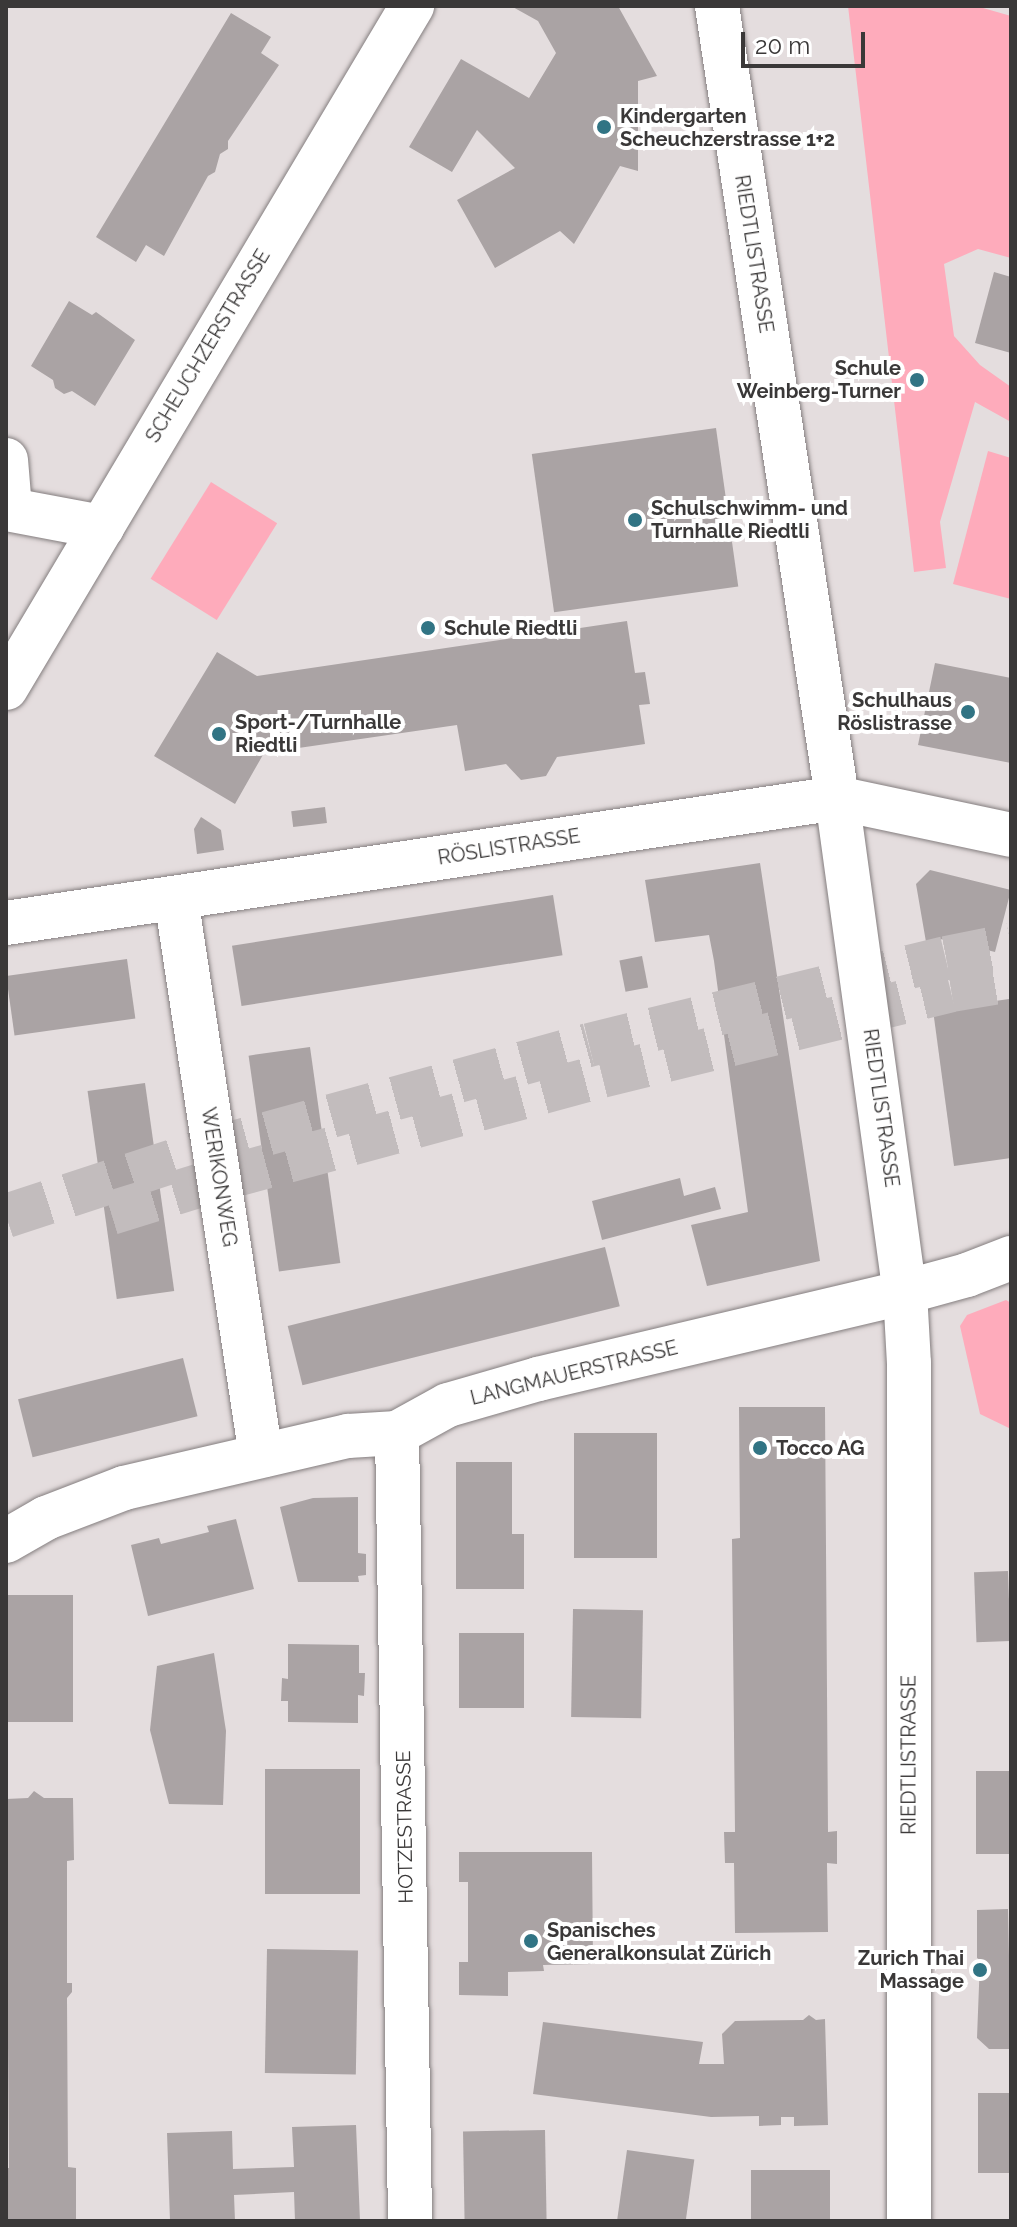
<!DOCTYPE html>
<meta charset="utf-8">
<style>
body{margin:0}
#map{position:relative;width:1017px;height:2227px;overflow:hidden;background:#e4ddde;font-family:Raleway,sans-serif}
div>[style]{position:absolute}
.green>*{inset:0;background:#feabbb;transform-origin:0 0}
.building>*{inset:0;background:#aaa3a4;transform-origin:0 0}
.trunk-tunnel>*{height:44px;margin-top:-22px;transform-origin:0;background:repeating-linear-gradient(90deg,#c2bcbd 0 44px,transparent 0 66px)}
.roads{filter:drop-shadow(0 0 2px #847e7f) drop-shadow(0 0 2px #847e7f)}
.minor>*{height:44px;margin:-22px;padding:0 22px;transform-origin:22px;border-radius:22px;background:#fff}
.tertiary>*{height:44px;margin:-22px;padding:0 22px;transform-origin:22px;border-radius:22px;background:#fff}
.dots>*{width:22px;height:22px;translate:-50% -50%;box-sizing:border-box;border:4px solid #fff;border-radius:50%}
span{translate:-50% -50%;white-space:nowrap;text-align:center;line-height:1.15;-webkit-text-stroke:8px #fff;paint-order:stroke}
.poi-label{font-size:20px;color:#3a3838;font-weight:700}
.left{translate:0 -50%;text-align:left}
.right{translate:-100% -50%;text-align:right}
.street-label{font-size:20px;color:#3a3838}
.frame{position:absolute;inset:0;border:8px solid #3a3838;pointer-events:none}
.scale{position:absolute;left:741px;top:32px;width:124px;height:36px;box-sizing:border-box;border:4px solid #3a3838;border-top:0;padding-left:10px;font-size:24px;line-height:28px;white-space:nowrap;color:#3a3838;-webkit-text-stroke:6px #fff;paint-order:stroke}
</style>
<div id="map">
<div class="green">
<i style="clip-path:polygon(848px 6px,976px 6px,1011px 16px,1011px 258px,978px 249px,944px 264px,954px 336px,980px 365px,1011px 387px,1011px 422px,975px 402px,940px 522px,946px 568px,914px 572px)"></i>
<i style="clip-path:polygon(988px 451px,1011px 458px,1011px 599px,953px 584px)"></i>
<i style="left:211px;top:482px;width:78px;height:114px;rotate:32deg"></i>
<i style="clip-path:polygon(1006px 1300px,1011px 1303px,1011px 1429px,980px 1414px,960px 1326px,967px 1315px)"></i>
</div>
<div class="building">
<i style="clip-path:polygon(511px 6px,618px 6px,657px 76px,638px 81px,638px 171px,620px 166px,574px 244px,560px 231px,495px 268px,457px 200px,515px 168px,477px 130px,452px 172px,409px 147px,461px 59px,529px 98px,556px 53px,538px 21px)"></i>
<i style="clip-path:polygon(231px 13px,271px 37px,261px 53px,279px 65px,228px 141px,228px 149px,220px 154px,215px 172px,208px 176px,164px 256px,146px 245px,136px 262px,96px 237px)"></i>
<i style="clip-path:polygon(994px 272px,1011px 277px,1011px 353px,975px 343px)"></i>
<i style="clip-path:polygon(69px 301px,92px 315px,96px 312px,135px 340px,95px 406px,72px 391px,64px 394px,55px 388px,53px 380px,31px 366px)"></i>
<i style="left:716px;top:428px;width:160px;height:186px;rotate:82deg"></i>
<i style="clip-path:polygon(627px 621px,635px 673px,645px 672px,650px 704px,639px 705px,645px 744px,557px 757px,546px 776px,521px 780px,506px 764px,465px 771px,457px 725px,264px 753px,235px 804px,154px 756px,217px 652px,257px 676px)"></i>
<i style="clip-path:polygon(935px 663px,1011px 678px,1011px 763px,918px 745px)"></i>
<i style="left:325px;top:807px;width:16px;height:34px;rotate:83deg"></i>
<i style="clip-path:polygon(201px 817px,221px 830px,224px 850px,197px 854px,194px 829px)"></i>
<i style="clip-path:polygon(760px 863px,820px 1261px,707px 1286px,691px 1225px,748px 1212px,714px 961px,709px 935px,655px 942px,645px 880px)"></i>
<i style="clip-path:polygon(930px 870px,1011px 890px,995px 952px,943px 939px,926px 942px,916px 884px)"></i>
<i style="left:553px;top:895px;width:61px;height:325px;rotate:81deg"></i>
<i style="left:642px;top:956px;width:32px;height:23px;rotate:79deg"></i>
<i style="left:127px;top:959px;width:60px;height:122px;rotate:82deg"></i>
<i style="clip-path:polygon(1009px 999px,1011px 1158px,954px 1166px,933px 1010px)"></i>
<i style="left:310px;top:1047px;width:218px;height:62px;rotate:82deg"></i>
<i style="left:145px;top:1083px;width:210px;height:58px;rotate:82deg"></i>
<i style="clip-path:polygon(680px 1178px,684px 1196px,715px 1187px,721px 1209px,602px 1240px,592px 1201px)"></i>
<i style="left:605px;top:1247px;width:61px;height:327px;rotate:76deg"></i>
<i style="left:183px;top:1358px;width:60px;height:170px;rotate:76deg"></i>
<i style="clip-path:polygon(739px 1407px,825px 1407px,828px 1832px,837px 1831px,837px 1864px,827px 1863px,828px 1932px,735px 1933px,734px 1863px,725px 1863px,724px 1832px,735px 1832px,732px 1539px,740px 1538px)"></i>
<i style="left:574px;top:1433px;width:83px;height:125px"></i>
<i style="clip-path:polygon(456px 1462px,512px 1462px,512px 1534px,524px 1534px,524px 1589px,456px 1589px)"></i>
<i style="clip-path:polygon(358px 1497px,358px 1553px,366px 1554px,366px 1575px,358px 1576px,359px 1582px,298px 1582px,280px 1507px,313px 1498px)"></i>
<i style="clip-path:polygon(236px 1519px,254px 1589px,148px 1616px,131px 1545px,159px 1538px,161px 1544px,209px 1532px,207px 1526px)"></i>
<i style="left:1008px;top:1571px;width:70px;height:34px;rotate:88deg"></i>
<i style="left:6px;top:1595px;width:67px;height:127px"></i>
<i style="left:573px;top:1609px;width:70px;height:108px;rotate:1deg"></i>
<i style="left:459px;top:1633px;width:65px;height:75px"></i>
<i style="clip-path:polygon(288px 1644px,359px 1645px,359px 1673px,365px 1673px,364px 1696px,358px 1695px,358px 1723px,288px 1722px,288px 1701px,281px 1701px,282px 1678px,288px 1679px)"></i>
<i style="clip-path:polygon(214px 1653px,226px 1731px,223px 1805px,169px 1804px,150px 1730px,157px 1666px)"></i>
<i style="left:265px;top:1769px;width:95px;height:125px"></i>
<i style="left:976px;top:1771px;width:35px;height:83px"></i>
<i style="clip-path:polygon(34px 1791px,44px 1798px,73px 1798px,74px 1860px,67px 1861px,67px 1983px,72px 1983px,72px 1992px,67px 1998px,68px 2167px,76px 2168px,76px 2221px,6px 2221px,6px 2168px,9px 2168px,6px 1799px,28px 1798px)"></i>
<i style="clip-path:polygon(459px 1852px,592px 1852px,593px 1964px,543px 1965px,544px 1971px,508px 1972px,508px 1996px,459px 1995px,459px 1962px,468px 1962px,468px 1882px,459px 1882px)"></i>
<i style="clip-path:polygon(1008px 1909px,1011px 2049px,989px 2049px,977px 2038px,980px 1960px,977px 1958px,977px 1910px)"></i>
<i style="left:267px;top:1949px;width:91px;height:124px;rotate:1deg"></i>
<i style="clip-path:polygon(809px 2015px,816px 2020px,825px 2019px,828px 2125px,794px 2126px,794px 2117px,781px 2117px,781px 2125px,759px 2126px,759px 2116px,711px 2117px,533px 2094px,543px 2022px,703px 2042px,699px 2064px,724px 2064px,722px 2034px,735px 2021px,803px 2020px)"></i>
<i style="left:978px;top:2093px;width:33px;height:80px"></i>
<i style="clip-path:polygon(356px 2125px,360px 2221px,295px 2221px,294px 2192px,234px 2195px,235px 2221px,170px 2221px,167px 2133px,232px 2131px,233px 2169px,294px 2167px,292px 2127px)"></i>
<i style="left:545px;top:2130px;width:91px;height:82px;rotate:89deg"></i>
<i style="left:627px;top:2150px;width:68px;height:72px;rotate:8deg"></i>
<i style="left:751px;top:2170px;width:79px;height:51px"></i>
</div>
<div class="trunk-tunnel">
<i style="left:111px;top:1213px;width:118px;rotate:-17.2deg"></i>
<i style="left:224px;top:1178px;width:392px;rotate:-15.1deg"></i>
<i style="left:602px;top:1076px;width:359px;rotate:-13.8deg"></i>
<i style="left:951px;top:990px;width:61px;rotate:-9.5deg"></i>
<i style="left:6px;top:1216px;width:208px;rotate:-18.2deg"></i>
<i style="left:204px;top:1151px;width:399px;rotate:-15.4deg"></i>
<i style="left:589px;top:1045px;width:367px;rotate:-13.7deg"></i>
<i style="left:946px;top:958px;width:66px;rotate:-11.3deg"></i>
</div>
<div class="roads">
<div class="minor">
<i style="left:6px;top:460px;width:49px;rotate:85.3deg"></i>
<i style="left:6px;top:509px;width:98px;rotate:10.6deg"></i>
<i style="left:6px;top:688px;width:794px;rotate:-59.23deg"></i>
<i style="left:176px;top:898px;width:564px;rotate:81.34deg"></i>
<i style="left:6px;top:923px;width:840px;rotate:-8.55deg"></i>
<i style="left:837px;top:798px;width:178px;rotate:12deg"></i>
<i style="left:397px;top:1433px;width:788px;rotate:89.05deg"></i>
<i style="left:6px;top:1541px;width:46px;rotate:-29.9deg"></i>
<i style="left:46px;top:1518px;width:84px;rotate:-21deg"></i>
<i style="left:124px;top:1488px;width:230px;rotate:-13.1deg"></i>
<i style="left:348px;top:1436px;width:49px;rotate:-3.5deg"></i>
<i style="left:397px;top:1433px;width:58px;rotate:-28.8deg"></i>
<i style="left:448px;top:1405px;width:94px;rotate:-16.1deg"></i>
<i style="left:538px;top:1379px;width:377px;rotate:-13.3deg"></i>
<i style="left:905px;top:1292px;width:64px;rotate:-15.3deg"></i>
<i style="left:967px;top:1275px;width:47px;rotate:-21.1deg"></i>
</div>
<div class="tertiary">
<i style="left:717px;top:6px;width:801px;rotate:81.38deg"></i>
<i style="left:837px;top:798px;width:499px;rotate:82.2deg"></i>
<i style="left:905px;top:1292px;width:71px;rotate:86.8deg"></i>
<i style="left:909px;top:1363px;width:858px;rotate:90deg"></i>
</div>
</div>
<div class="dots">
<i style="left:604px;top:127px;background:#317484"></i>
<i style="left:917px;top:380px;background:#317484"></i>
<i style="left:635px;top:520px;background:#317484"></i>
<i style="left:428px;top:628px;background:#317484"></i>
<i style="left:968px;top:712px;background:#317484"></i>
<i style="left:219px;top:734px;background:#317484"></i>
<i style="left:760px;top:1448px;background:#317484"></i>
<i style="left:531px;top:1941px;background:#317484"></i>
<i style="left:980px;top:1970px;background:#317484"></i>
</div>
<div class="poi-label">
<span class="left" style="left:620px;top:128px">Kindergarten<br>Scheuchzerstrasse 1+2</span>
<span class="right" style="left:901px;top:380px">Schule<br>Weinberg-Turner</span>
<span class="left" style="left:651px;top:520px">Schulschwimm- und<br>Turnhalle Riedtli</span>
<span class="left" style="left:444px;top:628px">Schule Riedtli</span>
<span class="right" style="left:952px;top:712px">Schulhaus<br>Röslistrasse</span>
<span class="left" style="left:235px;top:734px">Sport-/Turnhalle<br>Riedtli</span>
<span class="left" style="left:776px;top:1448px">Tocco AG</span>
<span class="left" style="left:547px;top:1942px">Spanisches<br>Generalkonsulat Zürich</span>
<span class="right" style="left:964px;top:1970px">Zurich Thai<br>Massage</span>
</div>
<div class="street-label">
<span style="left:754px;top:254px;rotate:81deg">RIEDTLISTRASSE</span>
<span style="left:208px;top:346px;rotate:-59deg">SCHEUCHZERSTRASSE</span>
<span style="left:509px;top:847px;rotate:-9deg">RÖSLISTRASSE</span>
<span style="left:881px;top:1108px;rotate:82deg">RIEDTLISTRASSE</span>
<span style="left:219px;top:1177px;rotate:81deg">WERIKONWEG</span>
<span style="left:574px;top:1373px;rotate:-14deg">LANGMAUERSTRASSE</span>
<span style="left:909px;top:1755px;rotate:-90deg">RIEDTLISTRASSE</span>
<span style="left:405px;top:1827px;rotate:-91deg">HOTZESTRASSE</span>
</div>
<div class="frame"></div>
<div class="scale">20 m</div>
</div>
